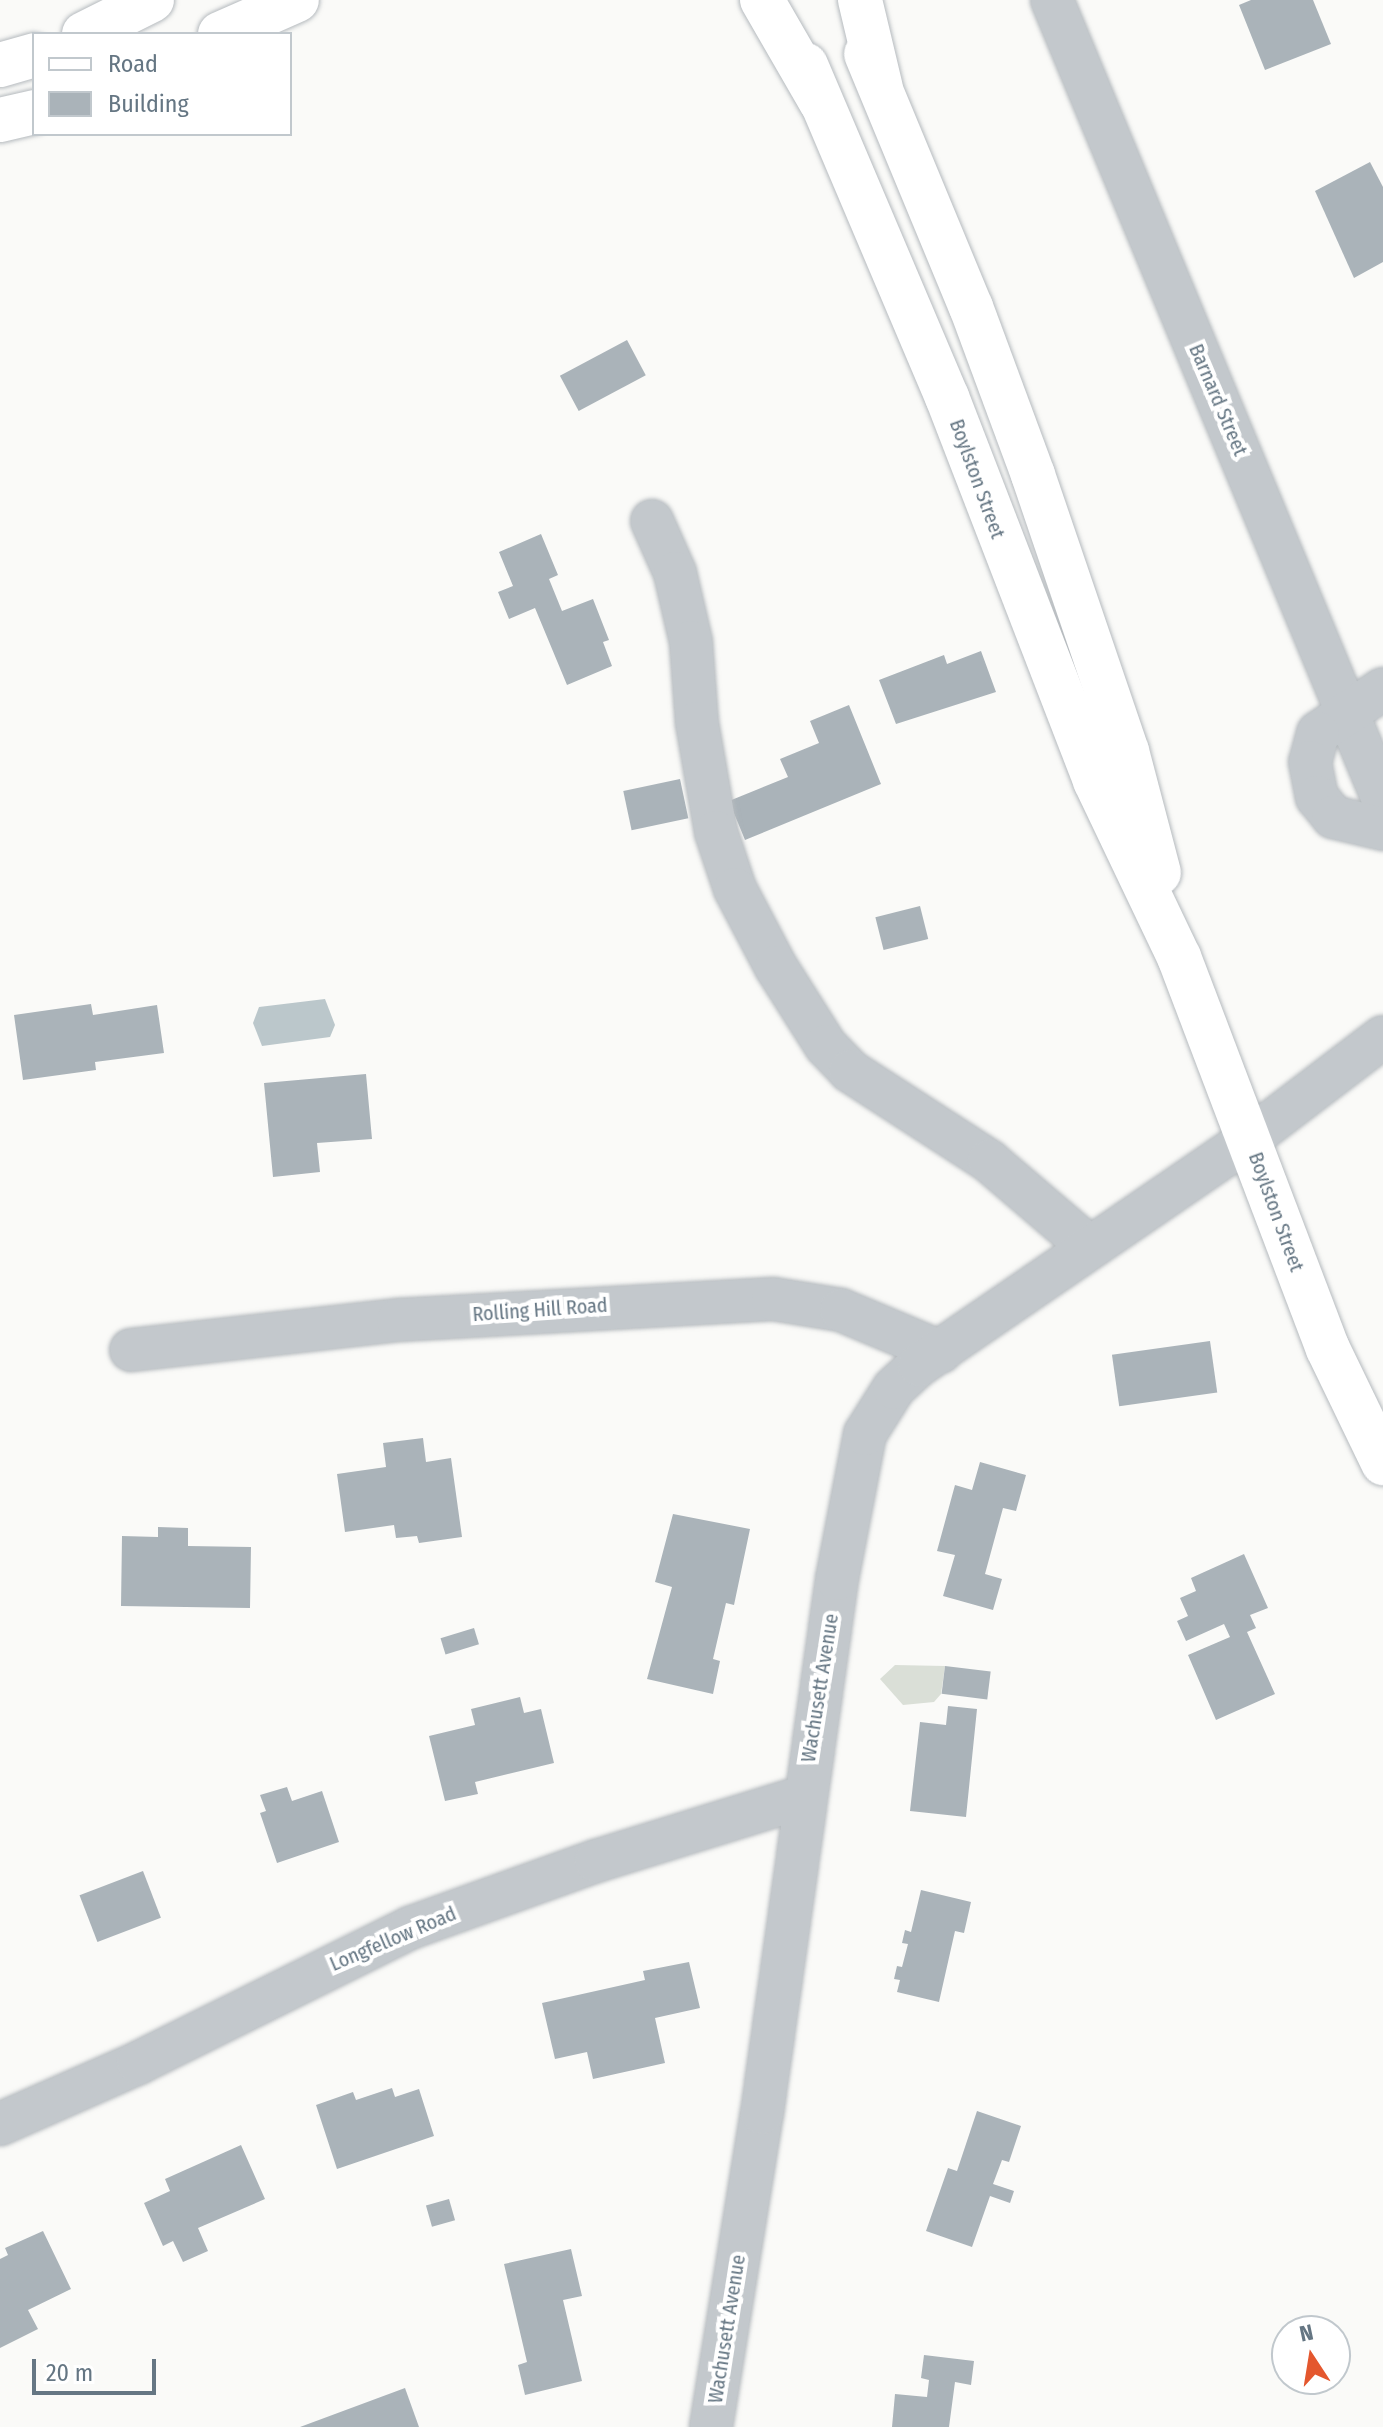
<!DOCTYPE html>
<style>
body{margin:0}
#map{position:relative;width:1383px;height:2427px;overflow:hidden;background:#fafaf8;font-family:"Fira Sans Condensed",sans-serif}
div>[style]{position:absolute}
.green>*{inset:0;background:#dadfd7}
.water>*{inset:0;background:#bbc7cb}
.building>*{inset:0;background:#aab3b9;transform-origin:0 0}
.roads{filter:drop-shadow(0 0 2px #b5babe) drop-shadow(0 0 2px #b5babe)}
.minor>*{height:42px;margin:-21px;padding:0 21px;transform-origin:21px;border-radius:21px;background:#c3c8cc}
.major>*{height:44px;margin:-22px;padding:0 22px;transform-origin:22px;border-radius:22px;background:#fff}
.highway>*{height:44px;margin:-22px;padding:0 22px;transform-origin:22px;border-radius:22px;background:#fff}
span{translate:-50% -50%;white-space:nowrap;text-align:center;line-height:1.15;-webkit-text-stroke:8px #fff;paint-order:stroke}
.street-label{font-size:20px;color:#657683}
.legend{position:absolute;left:32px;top:32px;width:260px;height:104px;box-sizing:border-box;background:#fff;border:2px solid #c1c8cd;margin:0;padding:10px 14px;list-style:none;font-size:24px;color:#657683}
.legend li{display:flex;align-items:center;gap:16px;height:40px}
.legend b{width:40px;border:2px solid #c1c8cd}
.north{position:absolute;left:1271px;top:2315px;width:80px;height:80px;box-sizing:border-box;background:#fff;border:2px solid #c1c8cd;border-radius:50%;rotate:348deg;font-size:22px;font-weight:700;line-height:32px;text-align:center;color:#657683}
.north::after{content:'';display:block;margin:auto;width:28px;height:36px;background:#e4572e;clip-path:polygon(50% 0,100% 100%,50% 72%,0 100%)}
.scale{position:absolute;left:32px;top:2359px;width:124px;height:36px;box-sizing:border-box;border:4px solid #657683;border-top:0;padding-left:10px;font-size:24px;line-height:28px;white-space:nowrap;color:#657683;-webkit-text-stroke:6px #fff;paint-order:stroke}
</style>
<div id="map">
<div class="green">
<i style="clip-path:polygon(895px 1665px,945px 1666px,941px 1694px,934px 1702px,903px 1705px,880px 1679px)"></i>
</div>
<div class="water">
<i style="clip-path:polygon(325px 999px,335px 1025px,330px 1037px,262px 1046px,253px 1023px,259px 1007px)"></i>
</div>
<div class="building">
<i style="clip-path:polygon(1251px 0,1313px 0,1331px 44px,1265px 70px,1239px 5px)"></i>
<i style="clip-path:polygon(1370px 162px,1383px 187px,1383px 262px,1354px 278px,1315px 191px)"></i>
<i style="left:627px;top:340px;width:40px;height:76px;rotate:62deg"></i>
<i style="clip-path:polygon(541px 534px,558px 575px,549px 579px,562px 611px,593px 599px,609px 640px,603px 642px,612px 666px,567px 685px,535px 608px,509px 619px,498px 592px,513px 586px,499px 552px)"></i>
<i style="clip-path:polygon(981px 651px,996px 692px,896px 724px,879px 680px,944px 655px,947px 664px)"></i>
<i style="clip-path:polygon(849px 705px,881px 784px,745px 840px,729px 801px,788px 777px,780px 759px,819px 743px,810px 721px)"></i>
<i style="left:680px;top:779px;width:40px;height:58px;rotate:78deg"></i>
<i style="left:920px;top:906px;width:34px;height:46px;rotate:76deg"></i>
<i style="clip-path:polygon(91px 1004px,93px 1015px,157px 1005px,164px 1053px,95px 1062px,96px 1070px,23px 1080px,14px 1015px)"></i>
<i style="clip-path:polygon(366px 1074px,372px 1139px,317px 1143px,320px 1172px,273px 1177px,264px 1083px)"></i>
<i style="left:1210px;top:1341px;width:52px;height:99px;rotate:82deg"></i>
<i style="clip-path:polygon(423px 1438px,426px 1462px,451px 1458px,462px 1537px,419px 1543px,417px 1536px,396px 1538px,394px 1525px,345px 1532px,337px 1474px,386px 1467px,383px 1443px)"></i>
<i style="clip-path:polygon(980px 1462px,1026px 1475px,1016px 1511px,1003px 1508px,985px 1574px,1002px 1579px,993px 1610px,943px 1596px,955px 1555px,937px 1551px,955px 1485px,972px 1490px)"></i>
<i style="clip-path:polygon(673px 1514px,750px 1529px,734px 1605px,726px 1603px,713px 1659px,720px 1661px,713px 1694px,647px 1679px,672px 1587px,655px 1582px)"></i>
<i style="clip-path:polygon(158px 1527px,188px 1528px,188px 1546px,251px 1547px,250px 1608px,121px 1606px,122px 1536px,158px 1537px)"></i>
<i style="clip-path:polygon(1244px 1554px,1268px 1608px,1250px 1615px,1256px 1628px,1247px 1632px,1275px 1694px,1216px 1720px,1188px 1655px,1230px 1637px,1224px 1624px,1186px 1641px,1177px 1621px,1188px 1616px,1180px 1598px,1196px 1591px,1191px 1578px)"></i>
<i style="left:474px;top:1628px;width:17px;height:35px;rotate:73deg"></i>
<i style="left:945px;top:1666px;width:46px;height:28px;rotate:7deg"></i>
<i style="clip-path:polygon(520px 1697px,524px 1713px,541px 1709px,554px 1763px,475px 1782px,478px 1794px,445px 1801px,429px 1736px,475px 1725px,471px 1709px)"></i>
<i style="clip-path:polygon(948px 1706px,977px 1709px,966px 1817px,910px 1811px,920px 1722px,946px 1725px)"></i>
<i style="clip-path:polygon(287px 1787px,292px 1801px,322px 1791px,339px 1842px,277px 1863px,260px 1813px,266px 1811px,260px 1795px)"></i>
<i style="left:143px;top:1871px;width:50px;height:68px;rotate:69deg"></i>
<i style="clip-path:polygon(921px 1890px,971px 1902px,964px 1933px,955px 1931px,939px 2002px,897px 1992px,900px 1980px,894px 1979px,897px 1966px,902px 1967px,908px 1944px,902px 1943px,905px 1930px,911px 1932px)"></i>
<i style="clip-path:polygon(689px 1962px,700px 2008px,655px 2018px,665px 2063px,593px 2079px,587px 2052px,555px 2059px,542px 2003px,645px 1980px,643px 1971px)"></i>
<i style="clip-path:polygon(392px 2088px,395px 2097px,419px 2089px,434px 2136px,337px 2169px,316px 2105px,353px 2092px,356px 2100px)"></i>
<i style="clip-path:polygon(977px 2111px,1021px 2126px,1009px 2162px,1002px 2160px,993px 2184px,1014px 2191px,1010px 2203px,990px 2196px,972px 2247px,926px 2231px,948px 2168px,957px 2171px)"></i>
<i style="clip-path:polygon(241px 2145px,265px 2199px,198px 2228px,208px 2251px,183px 2262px,173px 2241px,163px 2246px,144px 2203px,170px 2191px,165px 2179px)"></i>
<i style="left:449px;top:2199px;width:22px;height:24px;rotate:74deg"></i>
<i style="clip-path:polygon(43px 2231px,71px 2289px,28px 2310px,38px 2329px,0 2348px,0 2259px,8px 2255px,5px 2248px)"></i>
<i style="clip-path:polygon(571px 2249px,582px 2296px,563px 2300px,582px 2381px,525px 2395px,518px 2365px,527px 2362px,504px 2264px)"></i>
<i style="clip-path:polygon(924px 2355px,974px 2361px,971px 2385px,955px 2382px,949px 2427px,892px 2427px,895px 2394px,927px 2397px,929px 2380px,921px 2378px)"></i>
<i style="clip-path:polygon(405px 2388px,419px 2427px,300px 2427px)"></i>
</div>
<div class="roads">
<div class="minor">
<i style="left:1052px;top:0;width:865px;rotate:67.5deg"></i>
<i style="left:652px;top:521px;width:57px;rotate:66.1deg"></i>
<i style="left:675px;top:573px;width:71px;rotate:76.9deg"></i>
<i style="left:691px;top:642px;width:81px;rotate:85.8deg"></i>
<i style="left:697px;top:723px;width:111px;rotate:80.1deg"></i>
<i style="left:716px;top:832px;width:60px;rotate:71.6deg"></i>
<i style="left:735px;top:889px;width:88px;rotate:62.3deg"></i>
<i style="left:776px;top:967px;width:93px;rotate:57.7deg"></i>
<i style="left:826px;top:1046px;width:35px;rotate:46deg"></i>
<i style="left:850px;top:1071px;width:166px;rotate:32.9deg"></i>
<i style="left:989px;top:1161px;width:130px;rotate:40.6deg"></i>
<i style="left:1383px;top:689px;width:78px;rotate:145.9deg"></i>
<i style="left:1318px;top:733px;width:30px;rotate:105deg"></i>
<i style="left:1310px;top:762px;width:36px;rotate:79deg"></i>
<i style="left:1317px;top:797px;width:26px;rotate:51deg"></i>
<i style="left:1333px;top:817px;width:51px;rotate:13.5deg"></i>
<i style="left:131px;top:1350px;width:269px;rotate:-6.4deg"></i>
<i style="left:398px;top:1320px;width:376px;rotate:-3.2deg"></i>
<i style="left:773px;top:1299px;width:69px;rotate:9.2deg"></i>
<i style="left:841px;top:1310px;width:108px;rotate:22.8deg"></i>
<i style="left:0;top:2124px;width:151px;rotate:-23.8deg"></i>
<i style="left:138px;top:2063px;width:304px;rotate:-26.4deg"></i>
<i style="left:410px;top:1928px;width:198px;rotate:-19.8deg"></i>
<i style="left:596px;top:1861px;width:217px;rotate:-17.2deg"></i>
<i style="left:711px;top:2427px;width:318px;rotate:-80.8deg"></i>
<i style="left:762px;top:2113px;width:539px;rotate:-82.01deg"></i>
<i style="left:837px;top:1579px;width:148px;rotate:-79.1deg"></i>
<i style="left:865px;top:1434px;width:54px;rotate:-57.8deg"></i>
<i style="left:894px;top:1388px;width:34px;rotate:-43deg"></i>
<i style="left:919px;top:1365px;width:400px;rotate:-34.4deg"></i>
<i style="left:1249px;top:1139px;width:168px;rotate:-37.3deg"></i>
</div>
<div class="major">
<i style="left:866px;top:54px;width:274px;rotate:67.5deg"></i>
<i style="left:971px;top:307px;width:179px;rotate:69.7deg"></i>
<i style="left:1033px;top:475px;width:292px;rotate:71.2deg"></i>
<i style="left:1127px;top:751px;width:126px;rotate:75.3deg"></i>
<i style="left:806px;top:65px;width:361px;rotate:67deg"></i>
<i style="left:947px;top:397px;width:412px;rotate:68.9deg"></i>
<i style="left:1095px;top:781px;width:195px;rotate:64.5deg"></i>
<i style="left:1179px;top:957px;width:419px;rotate:69.2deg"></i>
<i style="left:1328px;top:1349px;width:127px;rotate:64.2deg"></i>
</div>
<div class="highway">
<i style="left:762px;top:0;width:118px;rotate:60deg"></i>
<i style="left:860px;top:0;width:90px;rotate:76.6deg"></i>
<i style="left:84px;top:34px;width:76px;rotate:-26.6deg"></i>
<i style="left:220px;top:34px;width:84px;rotate:-23.8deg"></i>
<i style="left:0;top:65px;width:35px;rotate:-16deg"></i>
<i style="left:0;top:120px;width:35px;rotate:-13deg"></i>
</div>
</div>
<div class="street-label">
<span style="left:1218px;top:400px;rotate:67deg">Barnard Street</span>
<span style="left:977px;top:479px;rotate:70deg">Boylston Street</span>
<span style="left:1276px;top:1212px;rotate:70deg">Boylston Street</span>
<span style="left:540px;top:1310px;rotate:-4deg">Rolling Hill Road</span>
<span style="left:820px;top:1688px;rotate:-81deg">Wachusett Avenue</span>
<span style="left:393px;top:1939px;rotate:-23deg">Longfellow Road</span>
<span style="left:727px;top:2329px;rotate:-81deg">Wachusett Avenue</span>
</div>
<ul class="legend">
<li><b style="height:10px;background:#fff"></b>Road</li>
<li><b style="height:22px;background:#aab3b9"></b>Building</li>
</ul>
<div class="north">N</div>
<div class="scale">20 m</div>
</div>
